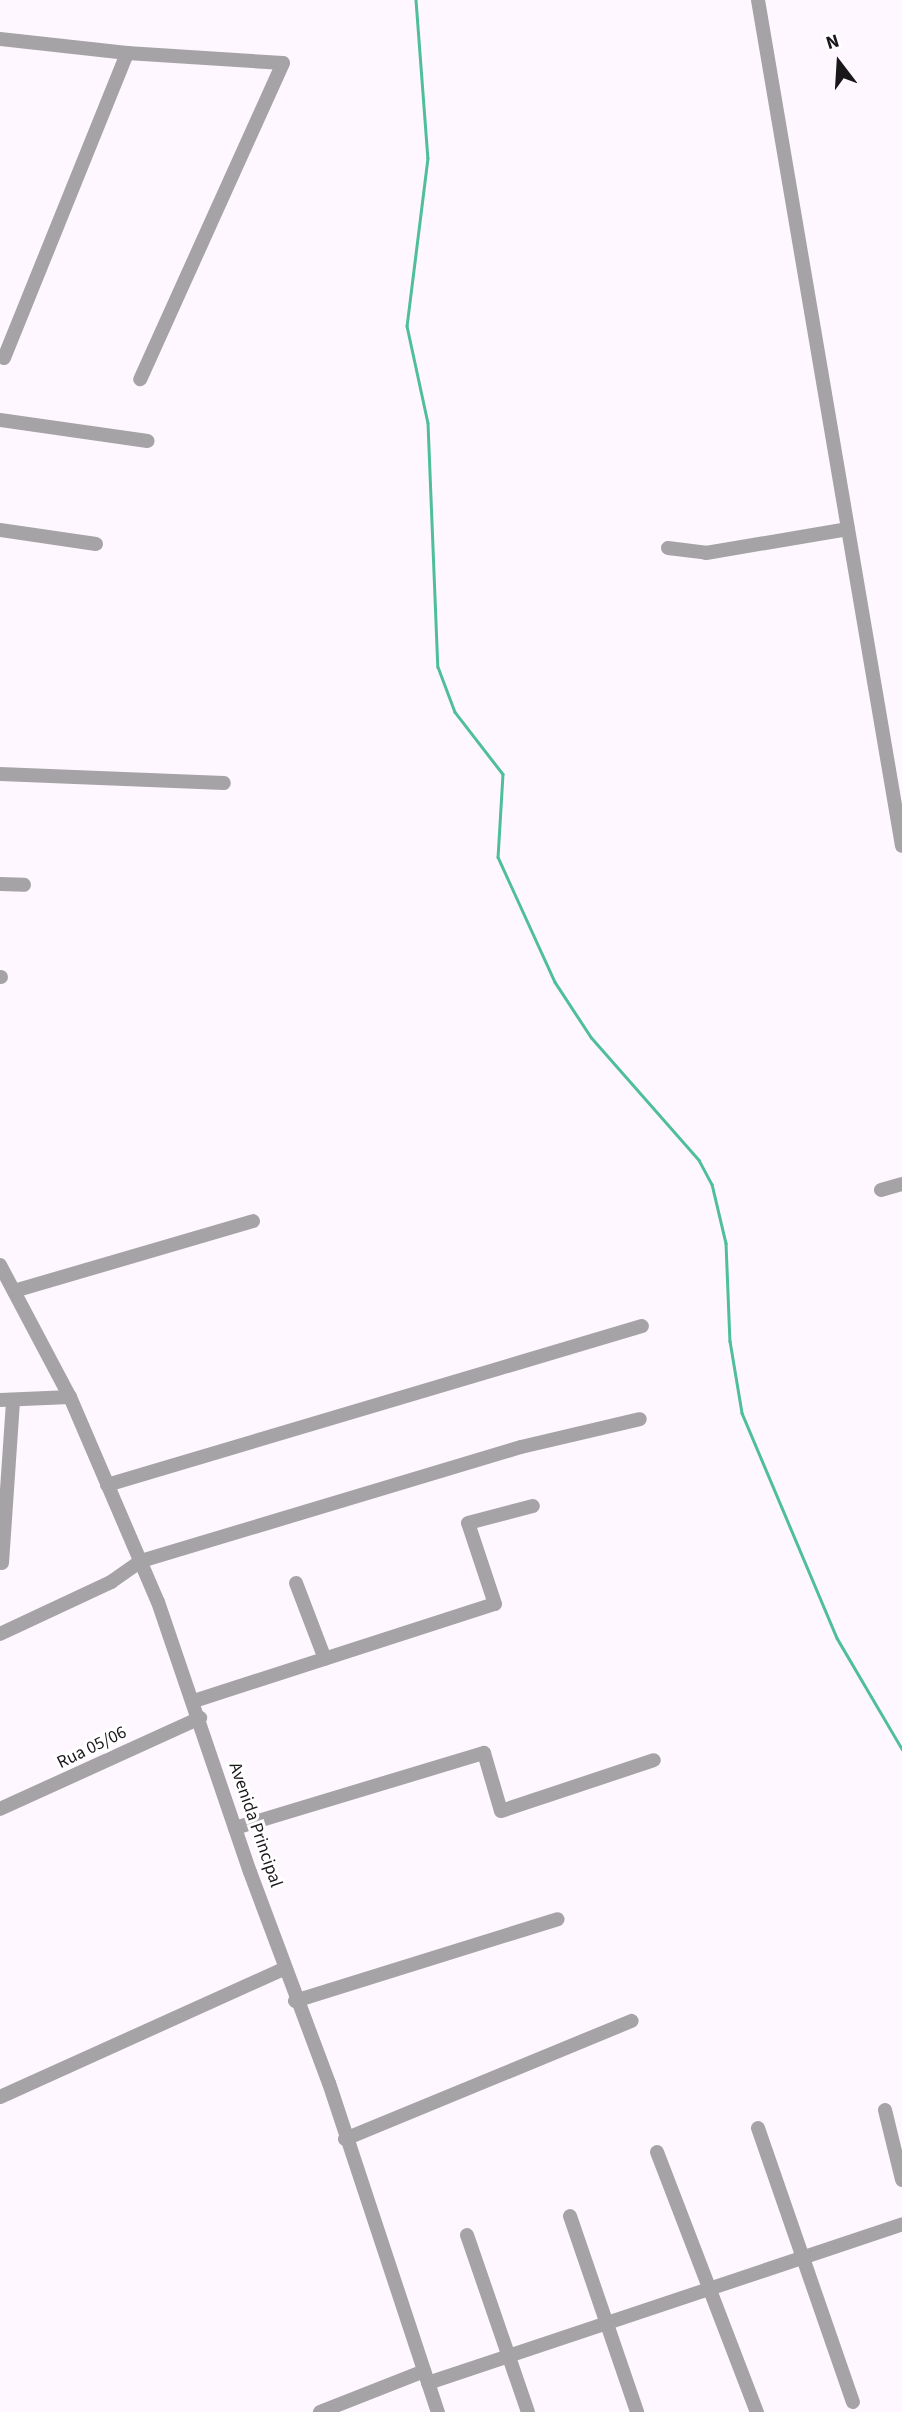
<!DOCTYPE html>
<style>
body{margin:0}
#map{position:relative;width:902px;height:2412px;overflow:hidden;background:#fff7ff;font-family:"Source Sans 3",sans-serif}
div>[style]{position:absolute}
.stream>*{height:2.5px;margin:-1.25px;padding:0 1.25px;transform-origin:1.25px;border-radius:1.25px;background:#4fbf99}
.minor>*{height:14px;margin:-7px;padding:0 7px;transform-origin:7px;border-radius:7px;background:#a6a3a6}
span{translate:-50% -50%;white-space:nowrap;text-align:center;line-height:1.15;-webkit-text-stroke:6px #fff;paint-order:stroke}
.street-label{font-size:18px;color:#1a171a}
.north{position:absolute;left:804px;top:28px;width:70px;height:70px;-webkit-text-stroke:5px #fff;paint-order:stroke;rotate:343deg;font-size:19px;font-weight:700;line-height:28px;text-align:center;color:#1a171a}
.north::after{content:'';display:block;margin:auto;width:24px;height:32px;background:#1a171a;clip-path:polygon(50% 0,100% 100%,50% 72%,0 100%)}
</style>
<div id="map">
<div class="stream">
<i style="left:416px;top:0;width:158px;rotate:85.7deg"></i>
<i style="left:428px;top:158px;width:169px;rotate:97.1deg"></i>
<i style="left:407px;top:326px;width:99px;rotate:77.8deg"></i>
<i style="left:428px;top:423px;width:244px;rotate:87.7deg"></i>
<i style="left:438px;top:667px;width:48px;rotate:69.3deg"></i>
<i style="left:455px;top:712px;width:78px;rotate:52.3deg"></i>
<i style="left:503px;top:774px;width:83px;rotate:93.4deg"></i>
<i style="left:498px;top:857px;width:137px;rotate:65.5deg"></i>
<i style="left:555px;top:982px;width:66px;rotate:56.8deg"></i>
<i style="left:591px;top:1037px;width:164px;rotate:48.7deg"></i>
<i style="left:699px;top:1160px;width:27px;rotate:62deg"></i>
<i style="left:712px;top:1184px;width:61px;rotate:76.7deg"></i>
<i style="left:726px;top:1243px;width:98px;rotate:87.7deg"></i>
<i style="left:730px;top:1341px;width:73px;rotate:80.5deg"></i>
<i style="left:742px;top:1413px;width:244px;rotate:67.1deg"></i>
<i style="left:837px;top:1638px;width:129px;rotate:59.6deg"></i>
</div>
<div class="minor">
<i style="left:758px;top:0;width:858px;rotate:80.34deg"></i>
<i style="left:0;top:39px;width:128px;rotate:6.3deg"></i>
<i style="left:127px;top:53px;width:156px;rotate:3.7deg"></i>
<i style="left:283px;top:63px;width:347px;rotate:114.3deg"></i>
<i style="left:4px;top:358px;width:329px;rotate:-68deg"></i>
<i style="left:0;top:420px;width:149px;rotate:8.1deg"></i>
<i style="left:0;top:530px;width:97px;rotate:8.3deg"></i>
<i style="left:668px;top:548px;width:38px;rotate:7deg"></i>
<i style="left:706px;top:553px;width:144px;rotate:-9.6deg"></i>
<i style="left:0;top:774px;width:224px;rotate:2.3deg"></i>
<i style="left:0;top:884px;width:24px;rotate:2deg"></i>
<i style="left:0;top:977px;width:1px"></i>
<i style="left:881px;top:1190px;width:22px;rotate:-16deg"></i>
<i style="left:0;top:1265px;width:149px;rotate:62.1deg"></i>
<i style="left:70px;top:1397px;width:223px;rotate:66.8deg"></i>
<i style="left:158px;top:1602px;width:285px;rotate:71.2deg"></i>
<i style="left:250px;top:1872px;width:225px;rotate:69.5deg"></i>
<i style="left:329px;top:2083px;width:347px;rotate:71.7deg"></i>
<i style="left:14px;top:1291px;width:249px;rotate:-16.3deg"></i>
<i style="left:0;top:1400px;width:70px;rotate:-2.5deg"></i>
<i style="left:107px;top:1485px;width:558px;rotate:-16.55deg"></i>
<i style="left:2px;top:1563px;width:162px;rotate:-86.1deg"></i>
<i style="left:296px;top:1583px;width:81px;rotate:69.1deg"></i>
<i style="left:0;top:1634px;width:123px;rotate:-25.1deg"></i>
<i style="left:111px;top:1582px;width:37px;rotate:-35deg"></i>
<i style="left:141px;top:1561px;width:397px;rotate:-16.7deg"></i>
<i style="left:521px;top:1447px;width:122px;rotate:-13.2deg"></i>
<i style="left:194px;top:1701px;width:316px;rotate:-17.9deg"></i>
<i style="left:495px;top:1604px;width:85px;rotate:-108.4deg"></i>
<i style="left:468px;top:1523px;width:67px;rotate:-14.7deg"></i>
<i style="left:0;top:1809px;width:220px;rotate:-24.5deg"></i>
<i style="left:235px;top:1828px;width:260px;rotate:-16.8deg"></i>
<i style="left:484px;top:1753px;width:60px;rotate:73.7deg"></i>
<i style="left:501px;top:1811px;width:161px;rotate:-18.4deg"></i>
<i style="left:295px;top:2001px;width:275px;rotate:-17.3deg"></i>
<i style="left:0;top:2097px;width:312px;rotate:-24.3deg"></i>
<i style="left:885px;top:2110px;width:72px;rotate:76.3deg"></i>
<i style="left:758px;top:2128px;width:290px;rotate:70.9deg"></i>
<i style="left:345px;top:2139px;width:310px;rotate:-22.4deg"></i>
<i style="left:657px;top:2152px;width:279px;rotate:69deg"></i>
<i style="left:570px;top:2216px;width:207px;rotate:71.1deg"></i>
<i style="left:467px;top:2235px;width:187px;rotate:71deg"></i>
<i style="left:428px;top:2383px;width:500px;rotate:-18.5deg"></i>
<i style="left:320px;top:2412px;width:112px;rotate:-21.5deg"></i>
</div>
<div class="street-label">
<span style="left:92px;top:1748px;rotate:-26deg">Rua 05/06</span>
<span style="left:255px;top:1825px;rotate:71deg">Avenida Principal</span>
</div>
<div class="north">N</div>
</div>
